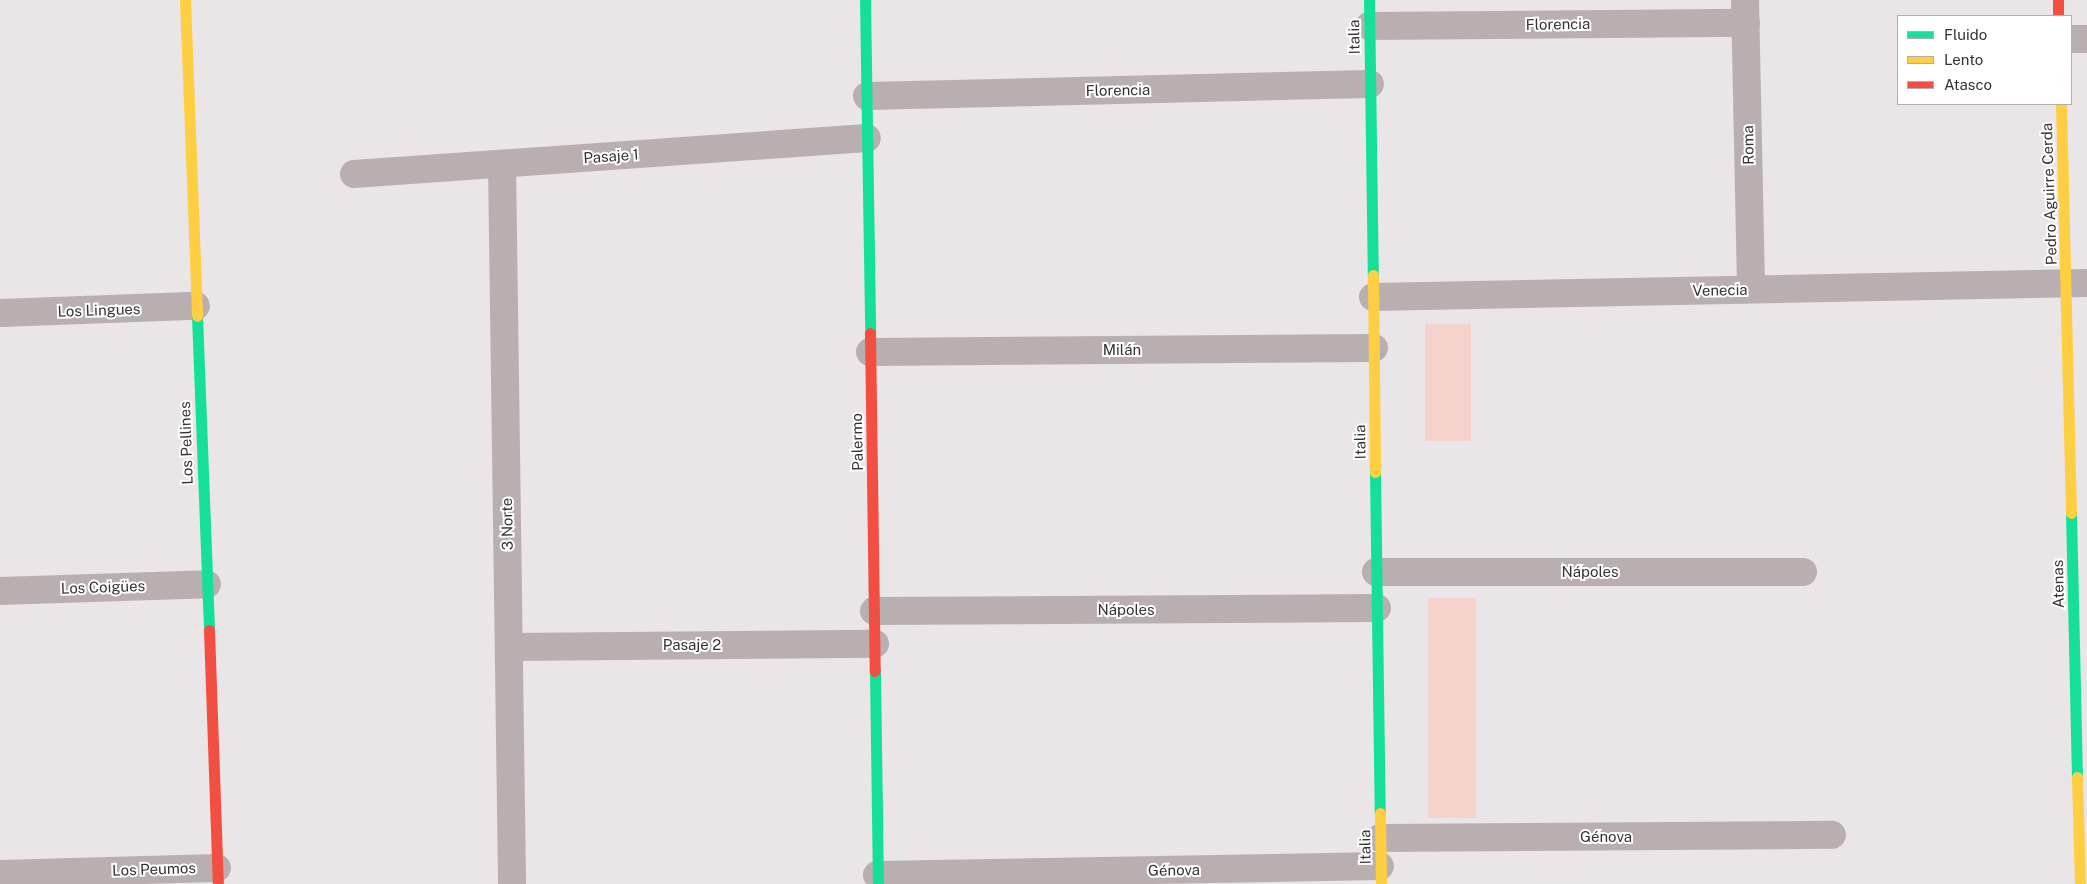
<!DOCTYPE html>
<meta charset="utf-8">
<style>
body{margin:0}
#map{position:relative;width:2087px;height:884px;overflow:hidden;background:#eae5e7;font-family:"Public Sans",sans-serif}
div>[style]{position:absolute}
.green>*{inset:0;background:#f5d3cc;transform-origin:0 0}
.street>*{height:28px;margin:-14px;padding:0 14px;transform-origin:14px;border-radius:14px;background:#baafb0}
.fast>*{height:11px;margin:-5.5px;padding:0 5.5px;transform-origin:5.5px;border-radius:5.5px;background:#16e098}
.slow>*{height:11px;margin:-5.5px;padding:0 5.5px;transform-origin:5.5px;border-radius:5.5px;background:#ffcf43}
.jam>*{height:11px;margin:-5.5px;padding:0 5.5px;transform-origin:5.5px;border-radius:5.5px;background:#f24e42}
span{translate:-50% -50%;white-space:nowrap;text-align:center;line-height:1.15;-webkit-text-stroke:4px #fff;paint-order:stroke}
.street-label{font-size:15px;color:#363234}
.legend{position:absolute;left:1897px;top:15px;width:175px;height:90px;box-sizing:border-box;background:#fff;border:1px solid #afadae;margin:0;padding:6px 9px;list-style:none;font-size:15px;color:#363234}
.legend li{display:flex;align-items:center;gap:10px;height:25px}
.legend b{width:25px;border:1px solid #afadae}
</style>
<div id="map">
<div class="green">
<i style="left:1425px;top:324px;width:46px;height:117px"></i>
<i style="left:1428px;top:598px;width:48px;height:220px"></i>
</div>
<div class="street">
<i style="left:1745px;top:0;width:289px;rotate:88.8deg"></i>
<i style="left:1369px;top:26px;width:377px;rotate:-0.5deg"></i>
<i style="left:2071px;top:39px;width:16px"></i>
<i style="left:867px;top:96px;width:503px;rotate:-1.37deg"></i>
<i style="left:502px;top:164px;width:720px;rotate:89.2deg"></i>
<i style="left:354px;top:174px;width:514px;rotate:-4.01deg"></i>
<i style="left:1373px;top:297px;width:714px;rotate:-1.12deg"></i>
<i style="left:1px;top:313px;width:195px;rotate:-2.1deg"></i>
<i style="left:870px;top:352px;width:504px;rotate:-0.45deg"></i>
<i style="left:1376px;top:572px;width:427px"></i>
<i style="left:0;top:591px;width:207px;rotate:-1.9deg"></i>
<i style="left:874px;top:611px;width:503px;rotate:-0.34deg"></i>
<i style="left:509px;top:647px;width:366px;rotate:-0.5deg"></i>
<i style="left:1380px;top:838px;width:452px;rotate:-0.4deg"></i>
<i style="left:0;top:874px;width:217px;rotate:-1.6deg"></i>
<i style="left:877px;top:875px;width:503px;rotate:-1.03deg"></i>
</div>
<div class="fast">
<i style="left:865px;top:0;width:333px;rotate:89.1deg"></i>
<i style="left:1369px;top:0;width:275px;rotate:89.2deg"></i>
<i style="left:197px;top:316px;width:314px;rotate:87.8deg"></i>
<i style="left:1375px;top:472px;width:341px;rotate:89.2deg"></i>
<i style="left:2071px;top:513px;width:264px;rotate:88.7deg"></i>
<i style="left:875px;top:671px;width:213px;rotate:89.2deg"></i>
</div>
<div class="slow">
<i style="left:185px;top:0;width:316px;rotate:87.8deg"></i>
<i style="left:2061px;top:104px;width:409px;rotate:88.6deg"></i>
<i style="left:1373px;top:275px;width:197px;rotate:89.4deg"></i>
<i style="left:2077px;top:777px;width:107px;rotate:88.4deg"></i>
<i style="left:1380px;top:813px;width:71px;rotate:89.2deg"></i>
</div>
<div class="jam">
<i style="left:2058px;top:0;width:16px;rotate:90deg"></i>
<i style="left:870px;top:333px;width:338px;rotate:89.2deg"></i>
<i style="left:209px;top:630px;width:254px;rotate:88deg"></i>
</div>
<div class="street-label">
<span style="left:1558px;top:24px;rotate:-1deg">Florencia</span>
<span style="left:1354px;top:37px;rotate:-91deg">Italia</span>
<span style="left:1118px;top:90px;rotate:-1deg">Florencia</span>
<span style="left:1748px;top:145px;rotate:-91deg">Roma</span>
<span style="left:611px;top:156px;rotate:-4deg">Pasaje 1</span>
<span style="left:2049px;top:194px;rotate:-92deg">Pedro Aguirre Cerda</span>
<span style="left:1720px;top:290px;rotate:-1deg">Venecia</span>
<span style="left:99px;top:310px;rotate:-2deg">Los Lingues</span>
<span style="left:1122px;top:350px">Milán</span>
<span style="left:857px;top:442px;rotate:-91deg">Palermo</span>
<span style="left:1360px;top:442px;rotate:-91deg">Italia</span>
<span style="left:186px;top:443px;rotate:-92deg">Los Pellines</span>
<span style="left:507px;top:524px;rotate:-91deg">3 Norte</span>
<span style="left:1590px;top:572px">Nápoles</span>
<span style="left:2058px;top:584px;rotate:-91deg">Atenas</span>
<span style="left:103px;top:587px;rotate:-2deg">Los Coigües</span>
<span style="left:1126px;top:610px">Nápoles</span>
<span style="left:692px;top:645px">Pasaje 2</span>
<span style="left:1606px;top:837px">Génova</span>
<span style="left:1365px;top:847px;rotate:-91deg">Italia</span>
<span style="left:154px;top:869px;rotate:-2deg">Los Peumos</span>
<span style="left:1174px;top:870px;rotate:-1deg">Génova</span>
</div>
<ul class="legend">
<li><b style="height:6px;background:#16e098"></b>Fluido</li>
<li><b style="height:6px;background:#ffcf43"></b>Lento</li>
<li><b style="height:6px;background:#f24e42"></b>Atasco</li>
</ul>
</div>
